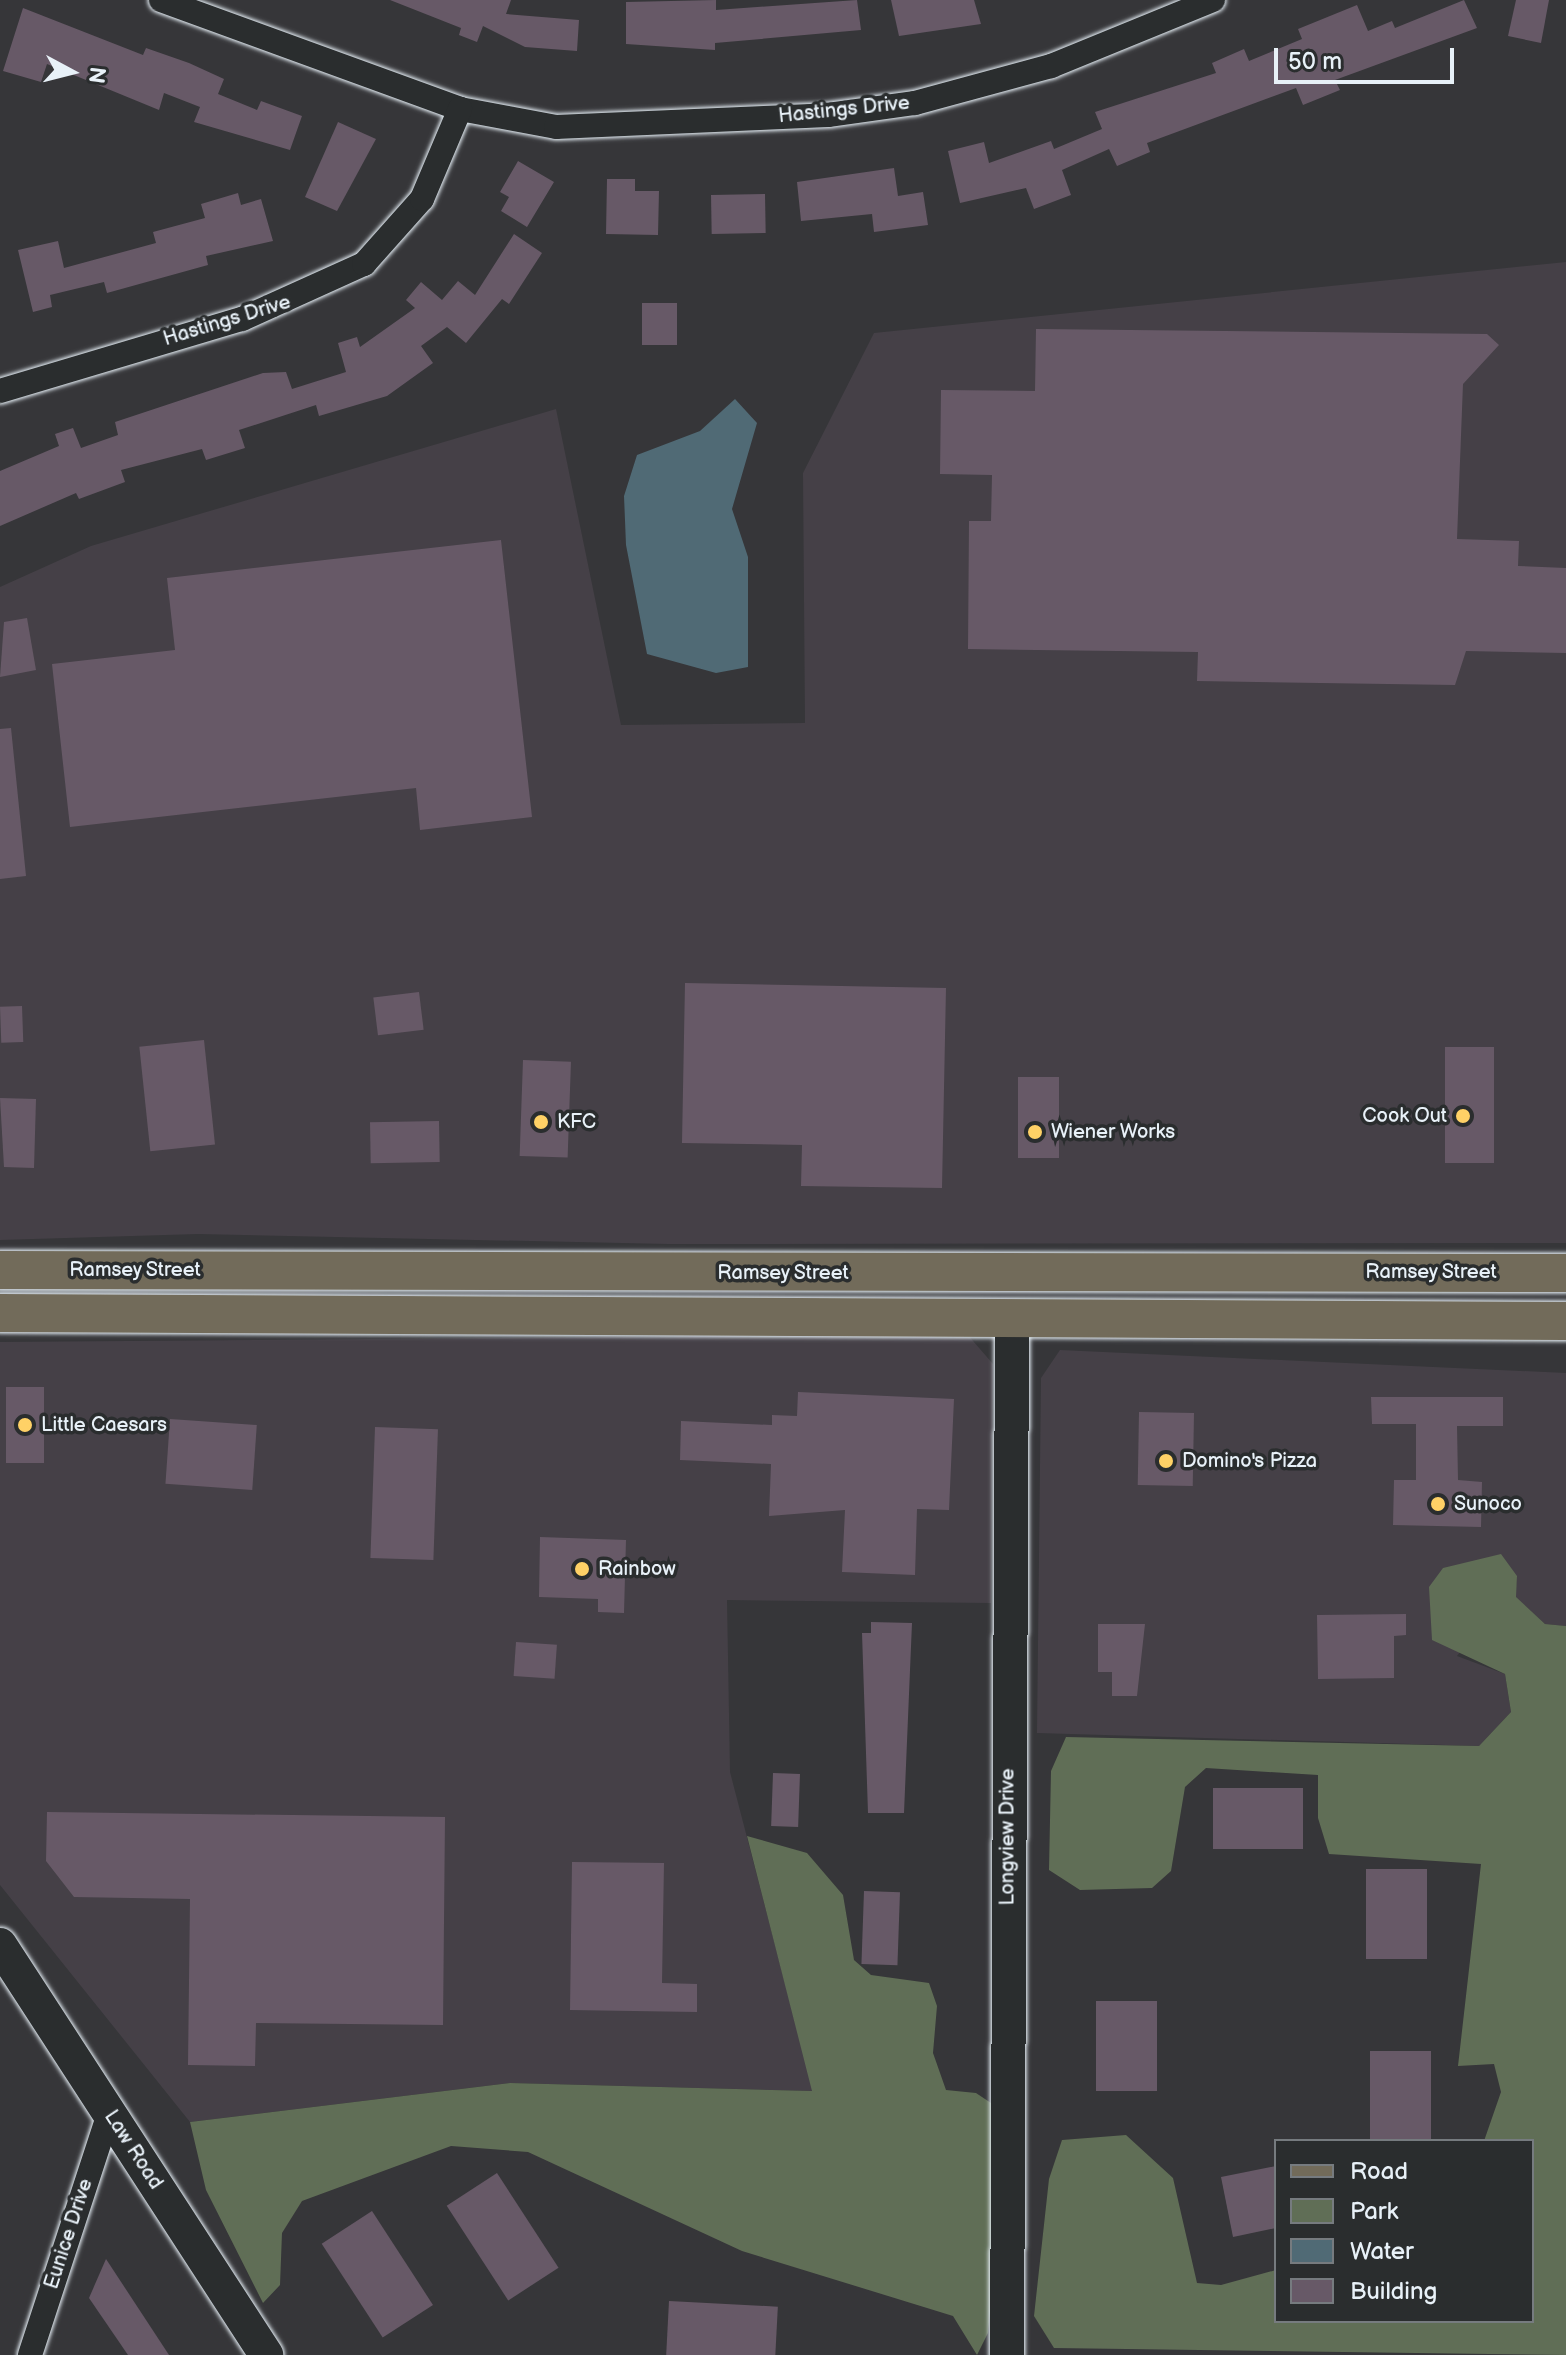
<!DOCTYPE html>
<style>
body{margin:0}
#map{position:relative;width:1566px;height:2355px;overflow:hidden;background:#363639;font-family:"Balsamiq Sans",sans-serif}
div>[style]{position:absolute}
.built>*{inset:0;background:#454047}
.green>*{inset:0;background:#606e56}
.water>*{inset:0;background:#506a75}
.building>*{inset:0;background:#675967;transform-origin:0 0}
.roads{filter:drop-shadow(0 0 2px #e8f1f8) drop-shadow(0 0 2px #e8f1f8)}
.street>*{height:24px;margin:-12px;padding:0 12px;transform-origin:12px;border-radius:12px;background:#2a2d2e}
.secondary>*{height:34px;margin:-17px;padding:0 17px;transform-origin:17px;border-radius:17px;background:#2a2d2e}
.primary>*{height:38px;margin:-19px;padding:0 19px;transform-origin:19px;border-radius:19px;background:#726b5a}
.dots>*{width:22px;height:22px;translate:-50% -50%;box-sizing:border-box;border:4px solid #2a2d2e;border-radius:50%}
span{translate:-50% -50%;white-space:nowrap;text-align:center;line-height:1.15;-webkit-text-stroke:7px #2a2d2e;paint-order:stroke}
.street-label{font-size:20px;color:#e8f1f8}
.poi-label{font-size:20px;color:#e8f1f8}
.right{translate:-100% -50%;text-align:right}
.left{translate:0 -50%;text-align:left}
.legend{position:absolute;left:1274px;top:2139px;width:260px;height:184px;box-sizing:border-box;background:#2a2d2e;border:2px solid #767b7f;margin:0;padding:10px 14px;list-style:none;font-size:24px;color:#e8f1f8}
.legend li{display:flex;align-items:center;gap:16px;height:40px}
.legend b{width:40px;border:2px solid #767b7f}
.north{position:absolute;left:32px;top:32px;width:80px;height:80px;-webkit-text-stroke:6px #2a2d2e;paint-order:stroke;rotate:97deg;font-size:22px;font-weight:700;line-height:32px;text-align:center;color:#e8f1f8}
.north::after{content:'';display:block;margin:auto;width:28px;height:36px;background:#e8f1f8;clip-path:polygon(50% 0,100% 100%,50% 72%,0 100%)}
.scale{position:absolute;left:1274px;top:48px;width:180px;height:36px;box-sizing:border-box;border:4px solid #e8f1f8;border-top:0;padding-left:10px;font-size:24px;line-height:28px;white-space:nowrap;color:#e8f1f8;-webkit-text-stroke:6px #2a2d2e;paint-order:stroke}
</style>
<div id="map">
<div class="built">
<i style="clip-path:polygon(1566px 262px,1566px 1243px,668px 1244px,198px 1234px,0 1240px,0 587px,91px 546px,556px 409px,621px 725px,805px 723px,803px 473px,874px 333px)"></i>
<i style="clip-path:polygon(967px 1334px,993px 1364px,991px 1603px,727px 1600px,730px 1772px,813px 2091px,510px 2083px,190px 2122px,0 1885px,0 1342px)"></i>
<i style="clip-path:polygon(1060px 1350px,1566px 1373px,1566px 1626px,1545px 1624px,1515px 1597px,1517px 1576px,1457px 1656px,1505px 1674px,1511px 1712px,1479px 1746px,1037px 1733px,1041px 1378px)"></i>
</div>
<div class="green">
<i style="clip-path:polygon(1501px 1554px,1517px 1576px,1516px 1597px,1545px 1624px,1566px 1626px,1566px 2355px,1054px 2348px,1034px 2316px,1049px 2179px,1062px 2140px,1126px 2135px,1173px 2178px,1197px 2283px,1221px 2285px,1276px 2270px,1276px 2321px,1532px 2321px,1532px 2141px,1484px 2141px,1501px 2092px,1494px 2064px,1458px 2066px,1481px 1864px,1329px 1854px,1318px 1818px,1318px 1775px,1206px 1768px,1185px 1787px,1171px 1871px,1152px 1888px,1080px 1890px,1049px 1870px,1051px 1771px,1066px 1737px,1479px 1746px,1511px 1712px,1505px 1674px,1432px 1640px,1429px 1587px,1443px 1568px)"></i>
<i style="clip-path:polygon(747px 1836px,807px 1853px,843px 1895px,854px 1960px,871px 1975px,929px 1983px,937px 2006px,933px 2053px,946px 2090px,976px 2093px,997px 2107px,992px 2291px,988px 2333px,977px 2355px,953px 2316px,742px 2251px,528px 2152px,451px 2146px,302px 2201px,282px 2233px,280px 2285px,263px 2303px,206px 2190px,190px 2122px,510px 2083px,812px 2091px)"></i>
</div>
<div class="water">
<i style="clip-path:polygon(735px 399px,757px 423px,732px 509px,748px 557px,748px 667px,716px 673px,647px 654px,626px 545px,624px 496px,637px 455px,700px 431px)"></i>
</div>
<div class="building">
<i style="clip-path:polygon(390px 0,511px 0,506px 14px,579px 20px,577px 51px,525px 47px,483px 26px,477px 42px,459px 35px,461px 28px)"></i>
<i style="clip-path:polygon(716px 0,716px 10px,857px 0,861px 30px,715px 43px,715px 50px,626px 44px,626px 2px)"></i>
<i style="clip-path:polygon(891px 0,974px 0,981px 24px,899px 36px)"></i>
<i style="clip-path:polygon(1464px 0,1477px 28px,1335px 80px,1340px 90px,1303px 105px,1296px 88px,1147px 143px,1150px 152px,1117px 166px,1109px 149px,1062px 170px,1071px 195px,1034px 209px,1026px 188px,960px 203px,948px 151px,984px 142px,989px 163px,1051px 141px,1054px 149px,1102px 129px,1095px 112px,1216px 73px,1212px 63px,1244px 49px,1249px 61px,1302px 39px,1298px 29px,1357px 5px,1368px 31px,1392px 21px,1395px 28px)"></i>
<i style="clip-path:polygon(1516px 0,1549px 0,1541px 43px,1508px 36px)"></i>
<i style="clip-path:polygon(23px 8px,143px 55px,146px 48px,189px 63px,224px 79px,218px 94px,257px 110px,261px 101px,302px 116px,290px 150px,194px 122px,200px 107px,164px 93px,159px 110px,47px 64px,41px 82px,3px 71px)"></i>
<i style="clip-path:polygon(338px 122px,376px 139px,337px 211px,305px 197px)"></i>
<i style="clip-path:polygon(518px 161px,554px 182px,527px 227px,501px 211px,509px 197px,500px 192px)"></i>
<i style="clip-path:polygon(894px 168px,898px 196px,923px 192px,928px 225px,874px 232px,872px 214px,801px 221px,797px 182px)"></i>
<i style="clip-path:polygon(607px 179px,635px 179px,635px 191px,659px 191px,658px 235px,606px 234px)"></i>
<i style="clip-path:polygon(238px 193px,241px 205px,261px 199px,273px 241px,206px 256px,208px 265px,107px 293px,104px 282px,50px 295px,52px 307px,33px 312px,18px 250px,58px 241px,64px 268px,156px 243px,153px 232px,205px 218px,201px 204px)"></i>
<i style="left:765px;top:194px;width:39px;height:54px;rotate:89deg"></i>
<i style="clip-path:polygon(514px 234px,542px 253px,509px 304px,502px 299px,466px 343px,447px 327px,421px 346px,433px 363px,387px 396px,319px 416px,316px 405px,239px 430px,245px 448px,206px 460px,202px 449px,121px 470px,125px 482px,79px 499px,76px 493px,0 526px,0 471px,59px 446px,55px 434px,73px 428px,81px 448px,118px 435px,115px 422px,263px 373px,286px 372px,292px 389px,346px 372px,338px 343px,357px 337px,360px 347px,415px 308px,406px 300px,421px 282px,442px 300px,458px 281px,475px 295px)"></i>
<i style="left:642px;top:303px;width:35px;height:42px"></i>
<i style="clip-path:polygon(1036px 329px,1487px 334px,1499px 345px,1463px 384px,1457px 539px,1519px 541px,1518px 566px,1566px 568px,1566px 653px,1466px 651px,1455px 685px,1197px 681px,1198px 652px,968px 649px,969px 521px,991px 521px,992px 475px,940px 474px,941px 390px,1035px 391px)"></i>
<i style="clip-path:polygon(501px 540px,532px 817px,420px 830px,416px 788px,70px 827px,52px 664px,175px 650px,167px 578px)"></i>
<i style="clip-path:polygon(27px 618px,36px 670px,0 677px,4px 622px)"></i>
<i style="clip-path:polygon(11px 728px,26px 876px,0 879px,0 729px)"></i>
<i style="clip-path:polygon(685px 983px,946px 988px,942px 1188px,801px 1186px,802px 1145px,682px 1143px)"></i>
<i style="left:419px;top:992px;width:38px;height:46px;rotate:83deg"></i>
<i style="left:22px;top:1006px;width:36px;height:22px;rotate:88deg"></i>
<i style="left:204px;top:1040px;width:105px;height:65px;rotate:84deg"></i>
<i style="left:1445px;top:1047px;width:49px;height:116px"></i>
<i style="left:523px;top:1060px;width:48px;height:96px;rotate:2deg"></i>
<i style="left:1018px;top:1077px;width:41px;height:81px"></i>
<i style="clip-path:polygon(0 1098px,36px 1099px,34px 1168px,4px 1167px)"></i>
<i style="left:439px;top:1121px;width:41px;height:69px;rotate:89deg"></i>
<i style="left:6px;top:1387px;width:38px;height:76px"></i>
<i style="clip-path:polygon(798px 1392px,954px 1399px,949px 1510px,917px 1509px,915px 1575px,842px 1572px,845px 1510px,769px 1516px,771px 1464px,680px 1460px,681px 1421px,772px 1425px,772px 1415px,797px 1416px)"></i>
<i style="clip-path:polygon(1371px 1397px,1503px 1397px,1503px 1426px,1457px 1426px,1458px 1480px,1482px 1482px,1481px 1527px,1393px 1525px,1394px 1480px,1416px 1480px,1416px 1424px,1372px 1424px)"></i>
<i style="left:1194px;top:1413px;width:73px;height:55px;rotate:91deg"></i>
<i style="left:170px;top:1419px;width:87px;height:65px;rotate:4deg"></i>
<i style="left:375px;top:1427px;width:63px;height:131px;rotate:2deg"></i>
<i style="clip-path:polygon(540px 1537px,626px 1540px,624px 1613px,598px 1612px,598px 1599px,539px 1597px)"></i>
<i style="clip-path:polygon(1406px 1614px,1406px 1635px,1394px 1636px,1394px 1678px,1318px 1679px,1317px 1615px)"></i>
<i style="clip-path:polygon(871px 1622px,912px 1623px,904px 1813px,868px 1813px,862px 1633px,871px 1633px)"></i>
<i style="clip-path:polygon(1098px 1624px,1145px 1624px,1137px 1696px,1112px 1696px,1112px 1672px,1098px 1672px)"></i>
<i style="left:516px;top:1642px;width:41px;height:34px;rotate:4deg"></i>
<i style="left:773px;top:1773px;width:27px;height:53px;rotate:2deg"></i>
<i style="left:1213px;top:1788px;width:90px;height:61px"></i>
<i style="clip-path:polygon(47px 1812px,445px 1817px,443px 2025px,256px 2023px,255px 2066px,188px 2065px,190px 1899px,74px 1897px,46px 1861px)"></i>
<i style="clip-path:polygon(572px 1862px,664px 1863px,662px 1983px,697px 1984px,697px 2012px,570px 2010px)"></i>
<i style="left:1366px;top:1869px;width:61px;height:90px"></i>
<i style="left:864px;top:1891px;width:36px;height:73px;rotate:2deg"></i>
<i style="left:1096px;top:2001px;width:61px;height:90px"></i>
<i style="left:1370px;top:2051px;width:61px;height:90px"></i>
<i style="clip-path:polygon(1276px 2166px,1276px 2228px,1233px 2237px,1221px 2177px)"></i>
<i style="left:497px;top:2173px;width:113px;height:60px;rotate:57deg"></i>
<i style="left:372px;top:2211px;width:112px;height:60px;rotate:57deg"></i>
<i style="clip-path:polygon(106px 2259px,169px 2355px,128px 2355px,89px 2298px)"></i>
<i style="left:669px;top:2301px;width:109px;height:54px;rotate:3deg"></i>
</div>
<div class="roads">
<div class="street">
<i style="left:161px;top:0;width:318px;rotate:20deg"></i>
<i style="left:460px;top:109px;width:98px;rotate:10.6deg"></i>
<i style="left:556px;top:127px;width:272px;rotate:-2.5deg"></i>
<i style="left:828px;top:115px;width:88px;rotate:-7.9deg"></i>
<i style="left:915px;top:103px;width:141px;rotate:-15.2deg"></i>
<i style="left:1051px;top:66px;width:175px;rotate:-22.2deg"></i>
<i style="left:0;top:391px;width:252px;rotate:-16.6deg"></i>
<i style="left:242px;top:319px;width:134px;rotate:-24.3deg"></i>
<i style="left:364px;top:264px;width:87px;rotate:-48.3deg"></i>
<i style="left:422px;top:199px;width:98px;rotate:-67.1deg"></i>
<i style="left:30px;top:2355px;width:255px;rotate:-71.9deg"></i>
</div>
<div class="secondary">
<i style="left:0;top:1945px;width:489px;rotate:57deg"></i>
<i style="left:1007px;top:2355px;width:1037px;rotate:-89.72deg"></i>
</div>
<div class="primary">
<i style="left:0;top:1270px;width:1566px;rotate:0.11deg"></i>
<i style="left:0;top:1313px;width:1566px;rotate:0.29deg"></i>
</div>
</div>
<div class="dots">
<i style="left:1463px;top:1116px;background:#ffd166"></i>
<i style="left:541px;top:1122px;background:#ffd166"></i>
<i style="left:1035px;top:1132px;background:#ffd166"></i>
<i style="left:25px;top:1425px;background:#ffd166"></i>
<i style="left:1166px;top:1461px;background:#ffd166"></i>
<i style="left:1438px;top:1504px;background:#ffd166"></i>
<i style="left:582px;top:1569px;background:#ffd166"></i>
</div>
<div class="street-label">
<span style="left:844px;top:110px;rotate:-6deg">Hastings Drive</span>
<span style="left:227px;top:321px;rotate:-17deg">Hastings Drive</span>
<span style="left:135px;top:1270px">Ramsey Street</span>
<span style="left:1431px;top:1272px">Ramsey Street</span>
<span style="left:783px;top:1273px">Ramsey Street</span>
<span style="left:1008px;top:1837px;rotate:-90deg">Longview Drive</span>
<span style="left:133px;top:2150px;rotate:57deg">Law Road</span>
<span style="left:69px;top:2234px;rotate:-72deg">Eunice Drive</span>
</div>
<div class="poi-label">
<span class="right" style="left:1447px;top:1116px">Cook Out</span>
<span class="left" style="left:557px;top:1122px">KFC</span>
<span class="left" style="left:1051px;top:1132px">Wiener Works</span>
<span class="left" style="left:41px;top:1425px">Little Caesars</span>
<span class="left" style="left:1182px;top:1461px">Domino's Pizza</span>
<span class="left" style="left:1454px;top:1504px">Sunoco</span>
<span class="left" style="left:598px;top:1569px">Rainbow</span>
</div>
<ul class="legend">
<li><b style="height:10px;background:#726b5a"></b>Road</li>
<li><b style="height:22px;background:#606e56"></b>Park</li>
<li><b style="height:22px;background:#506a75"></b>Water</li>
<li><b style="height:22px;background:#675967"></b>Building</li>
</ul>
<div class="north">N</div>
<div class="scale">50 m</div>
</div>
